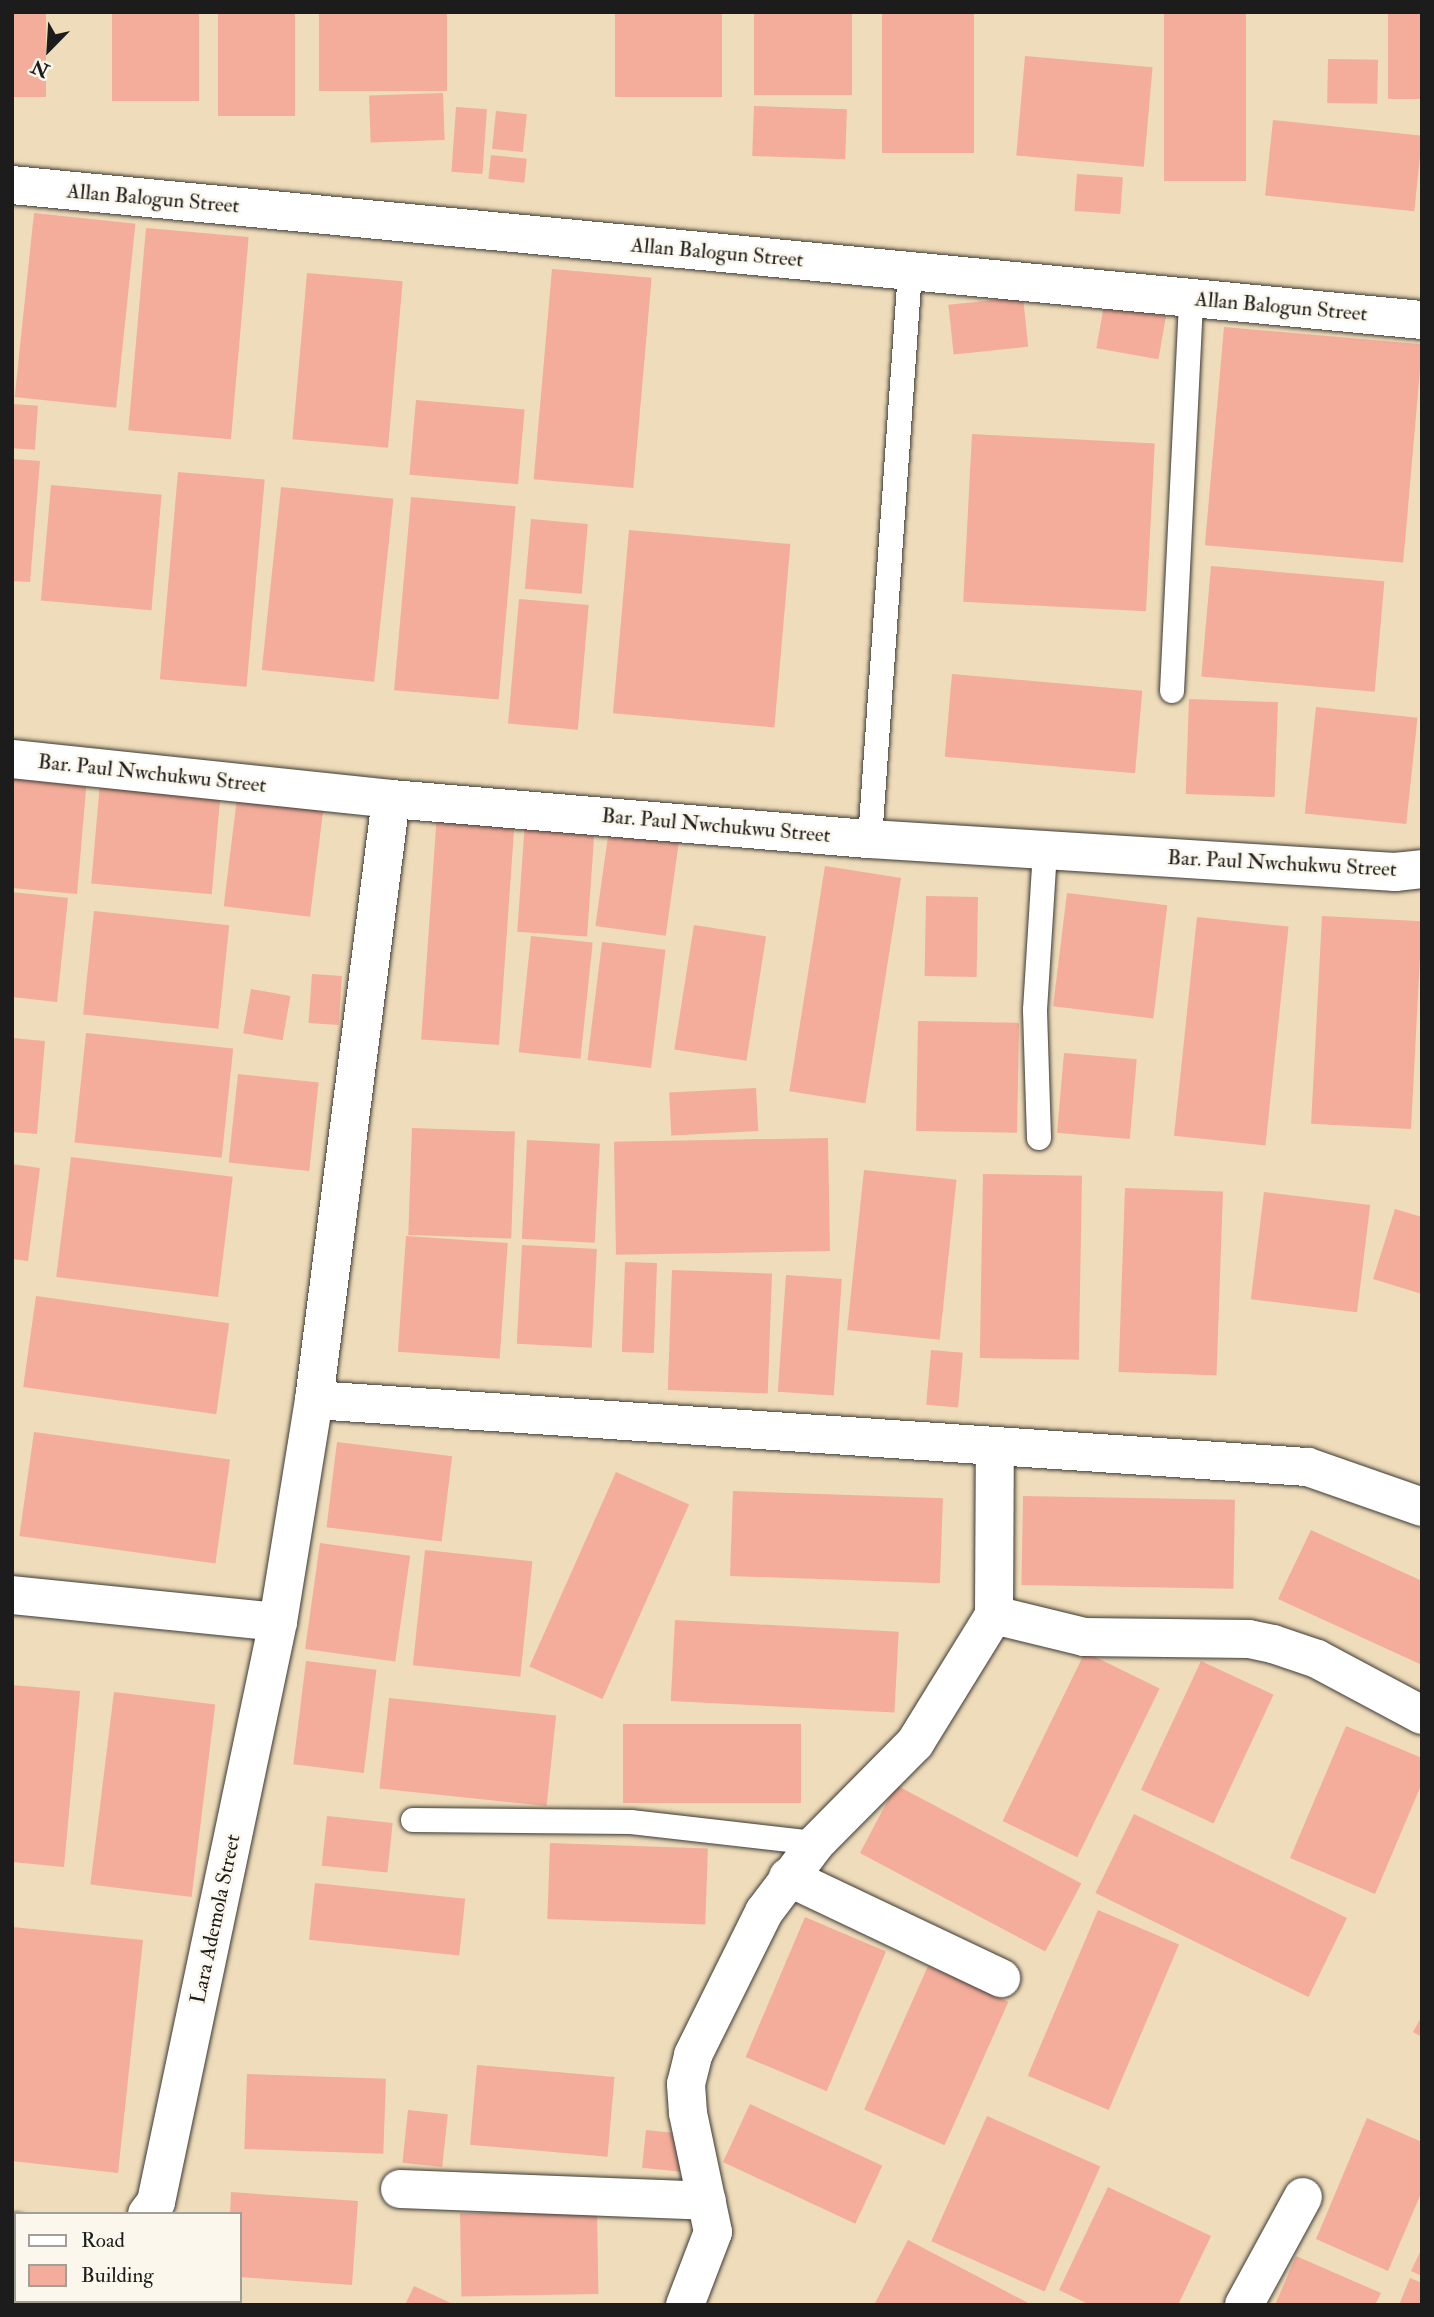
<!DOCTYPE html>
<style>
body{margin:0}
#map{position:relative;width:1434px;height:2317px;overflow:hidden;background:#efdcba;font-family:"IM FELL Double Pica",serif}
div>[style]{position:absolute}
.building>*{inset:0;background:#f4ad9a;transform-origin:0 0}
.roads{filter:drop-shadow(0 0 2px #3c3934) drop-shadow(0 0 2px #3c3934)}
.lane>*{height:24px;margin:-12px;padding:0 12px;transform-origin:12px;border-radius:12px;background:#fff}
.street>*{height:38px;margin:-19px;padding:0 19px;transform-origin:19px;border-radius:19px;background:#fff}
span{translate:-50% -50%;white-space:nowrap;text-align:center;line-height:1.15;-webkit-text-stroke:5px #fbf7ec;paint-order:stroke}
.street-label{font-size:21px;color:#1c1c1c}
.frame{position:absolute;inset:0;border:14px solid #1c1c1c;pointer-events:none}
.legend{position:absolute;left:14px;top:2212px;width:228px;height:91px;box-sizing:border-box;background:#fbf7ec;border:2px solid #a29f99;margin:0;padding:9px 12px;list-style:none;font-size:21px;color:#1c1c1c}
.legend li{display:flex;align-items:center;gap:14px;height:35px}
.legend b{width:35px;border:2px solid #a29f99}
.north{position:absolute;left:14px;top:14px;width:70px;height:70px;-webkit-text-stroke:5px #fbf7ec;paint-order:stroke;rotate:204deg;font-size:19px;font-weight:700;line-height:28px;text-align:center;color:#1c1c1c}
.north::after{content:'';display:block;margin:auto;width:24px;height:32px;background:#1c1c1c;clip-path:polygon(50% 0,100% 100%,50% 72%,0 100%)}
</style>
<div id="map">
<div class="building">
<i style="left:12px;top:12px;width:34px;height:85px"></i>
<i style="left:112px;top:12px;width:87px;height:89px"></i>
<i style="left:218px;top:12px;width:77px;height:104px"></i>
<i style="left:319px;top:12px;width:128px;height:79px"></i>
<i style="left:615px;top:12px;width:107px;height:85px"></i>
<i style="left:754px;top:12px;width:98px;height:83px"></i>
<i style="left:882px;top:12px;width:92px;height:141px"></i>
<i style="left:1164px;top:12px;width:82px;height:169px"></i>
<i style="left:1388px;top:12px;width:34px;height:87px"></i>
<i style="left:1025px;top:56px;width:128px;height:100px;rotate:5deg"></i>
<i style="left:1328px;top:59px;width:50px;height:44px;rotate:1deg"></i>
<i style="left:443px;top:93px;width:47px;height:74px;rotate:88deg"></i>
<i style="left:754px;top:106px;width:93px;height:50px;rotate:2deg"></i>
<i style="left:456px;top:107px;width:31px;height:65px;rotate:4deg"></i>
<i style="left:496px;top:111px;width:31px;height:38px;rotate:6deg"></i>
<i style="left:1273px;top:120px;width:150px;height:76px;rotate:6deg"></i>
<i style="left:491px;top:155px;width:36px;height:24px;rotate:6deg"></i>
<i style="left:1077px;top:174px;width:46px;height:37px;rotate:4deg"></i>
<i style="left:34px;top:213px;width:102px;height:185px;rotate:6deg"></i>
<i style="left:146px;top:228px;width:103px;height:203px;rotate:5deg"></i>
<i style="left:552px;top:269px;width:100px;height:211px;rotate:5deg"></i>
<i style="left:307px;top:273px;width:96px;height:167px;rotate:5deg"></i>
<i style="left:1023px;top:297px;width:50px;height:75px;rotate:84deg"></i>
<i style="left:1104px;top:305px;width:63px;height:44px;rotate:10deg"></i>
<i style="left:1224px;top:327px;width:199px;height:219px;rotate:5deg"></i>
<i style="left:416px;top:400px;width:109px;height:75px;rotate:5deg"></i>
<i style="left:12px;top:404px;width:26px;height:44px;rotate:4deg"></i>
<i style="left:972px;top:434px;width:183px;height:168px;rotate:3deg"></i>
<i style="clip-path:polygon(12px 459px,40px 461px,30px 582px,12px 581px)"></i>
<i style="left:178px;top:472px;width:87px;height:208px;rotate:5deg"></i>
<i style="left:51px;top:485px;width:111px;height:116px;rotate:5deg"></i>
<i style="left:281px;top:487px;width:113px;height:184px;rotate:6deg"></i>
<i style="left:411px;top:497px;width:105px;height:194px;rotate:5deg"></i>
<i style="left:531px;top:519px;width:57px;height:70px;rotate:5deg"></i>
<i style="left:629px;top:530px;width:162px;height:184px;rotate:5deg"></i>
<i style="left:1211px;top:566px;width:174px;height:111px;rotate:5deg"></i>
<i style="left:519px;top:599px;width:70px;height:125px;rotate:5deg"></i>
<i style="left:952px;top:674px;width:191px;height:83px;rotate:5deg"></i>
<i style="left:1189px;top:699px;width:89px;height:95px;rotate:2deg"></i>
<i style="left:1316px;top:707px;width:102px;height:107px;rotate:6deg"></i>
<i style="clip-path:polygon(12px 770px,87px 778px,77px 894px,12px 888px)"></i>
<i style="left:100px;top:783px;width:121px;height:101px;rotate:5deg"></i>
<i style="left:237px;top:798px;width:87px;height:109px;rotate:7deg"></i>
<i style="left:437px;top:813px;width:78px;height:227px;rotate:4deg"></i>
<i style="left:525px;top:821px;width:70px;height:111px;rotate:4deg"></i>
<i style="left:610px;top:822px;width:71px;height:105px;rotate:8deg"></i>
<i style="left:825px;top:866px;width:77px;height:228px;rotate:9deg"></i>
<i style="clip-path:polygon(12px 892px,68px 898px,57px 1002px,12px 997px)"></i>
<i style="left:1067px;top:893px;width:101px;height:114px;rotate:7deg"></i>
<i style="left:926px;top:896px;width:52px;height:80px;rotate:1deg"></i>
<i style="left:94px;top:911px;width:136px;height:104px;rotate:6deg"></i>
<i style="left:1322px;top:916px;width:100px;height:208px;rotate:3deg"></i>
<i style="left:1197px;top:917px;width:92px;height:220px;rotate:6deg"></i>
<i style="left:694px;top:925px;width:73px;height:126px;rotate:9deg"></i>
<i style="left:531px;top:936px;width:62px;height:117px;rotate:6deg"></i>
<i style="left:602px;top:942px;width:64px;height:119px;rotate:7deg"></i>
<i style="left:312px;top:974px;width:30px;height:49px;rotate:4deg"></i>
<i style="left:251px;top:989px;width:40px;height:45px;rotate:10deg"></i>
<i style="left:918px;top:1021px;width:101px;height:110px;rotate:1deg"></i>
<i style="left:86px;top:1033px;width:148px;height:110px;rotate:6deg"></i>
<i style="clip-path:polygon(12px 1038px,45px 1041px,37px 1134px,12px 1132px)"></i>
<i style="left:1064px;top:1053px;width:73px;height:80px;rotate:5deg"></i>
<i style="left:238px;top:1074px;width:81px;height:89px;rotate:6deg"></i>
<i style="left:756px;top:1088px;width:43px;height:87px;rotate:87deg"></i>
<i style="left:412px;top:1128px;width:103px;height:107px;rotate:2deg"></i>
<i style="left:828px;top:1138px;width:113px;height:214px;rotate:89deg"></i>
<i style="left:527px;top:1140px;width:73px;height:99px;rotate:3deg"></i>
<i style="left:71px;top:1157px;width:163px;height:121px;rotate:7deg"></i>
<i style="clip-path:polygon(12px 1164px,40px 1168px,28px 1261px,12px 1259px)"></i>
<i style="left:864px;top:1170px;width:93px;height:161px;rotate:6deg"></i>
<i style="left:983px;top:1174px;width:99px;height:184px;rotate:1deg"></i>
<i style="left:1125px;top:1188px;width:98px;height:184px;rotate:2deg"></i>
<i style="left:1264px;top:1192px;width:107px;height:108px;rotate:7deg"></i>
<i style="clip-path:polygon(1395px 1209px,1422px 1217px,1422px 1294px,1373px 1279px)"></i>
<i style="left:406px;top:1236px;width:102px;height:116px;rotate:4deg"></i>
<i style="left:522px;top:1245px;width:75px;height:99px;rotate:3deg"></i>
<i style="left:625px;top:1262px;width:32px;height:90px;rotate:2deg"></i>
<i style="left:672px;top:1270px;width:100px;height:120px;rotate:2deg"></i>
<i style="left:786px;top:1275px;width:56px;height:117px;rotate:4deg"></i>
<i style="left:36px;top:1296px;width:195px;height:92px;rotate:8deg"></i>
<i style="left:931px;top:1350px;width:32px;height:55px;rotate:5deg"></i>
<i style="left:34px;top:1432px;width:198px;height:105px;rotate:8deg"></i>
<i style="left:337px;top:1442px;width:116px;height:86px;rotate:7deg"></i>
<i style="left:616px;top:1472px;width:80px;height:213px;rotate:24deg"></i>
<i style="left:733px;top:1491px;width:210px;height:85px;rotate:2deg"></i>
<i style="left:1023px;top:1496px;width:212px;height:89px;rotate:1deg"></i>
<i style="clip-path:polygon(1311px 1530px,1422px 1581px,1422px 1665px,1278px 1599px)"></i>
<i style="left:320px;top:1543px;width:91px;height:107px;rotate:8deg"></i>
<i style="left:425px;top:1550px;width:108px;height:116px;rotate:6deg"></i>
<i style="left:675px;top:1620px;width:224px;height:81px;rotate:3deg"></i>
<i style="left:1085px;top:1652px;width:83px;height:188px;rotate:26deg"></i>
<i style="left:306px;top:1661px;width:71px;height:104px;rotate:7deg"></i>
<i style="left:1201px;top:1661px;width:80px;height:142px;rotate:25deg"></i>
<i style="clip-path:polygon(12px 1685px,80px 1691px,64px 1867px,12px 1862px)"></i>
<i style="left:114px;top:1692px;width:102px;height:194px;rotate:7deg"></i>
<i style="left:389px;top:1698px;width:168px;height:91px;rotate:6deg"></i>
<i style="left:623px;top:1724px;width:178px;height:79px"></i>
<i style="clip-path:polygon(1346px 1726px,1422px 1758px,1422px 1783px,1375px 1894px,1290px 1858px)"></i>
<i style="left:896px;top:1785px;width:210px;height:77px;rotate:28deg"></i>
<i style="left:1134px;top:1814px;width:237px;height:88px;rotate:26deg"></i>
<i style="left:327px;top:1816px;width:66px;height:50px;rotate:6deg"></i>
<i style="left:550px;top:1843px;width:158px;height:76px;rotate:2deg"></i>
<i style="left:315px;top:1883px;width:151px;height:57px;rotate:6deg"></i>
<i style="left:1098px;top:1910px;width:88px;height:180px;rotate:23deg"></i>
<i style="left:805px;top:1917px;width:88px;height:152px;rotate:23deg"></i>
<i style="clip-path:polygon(12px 1927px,143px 1940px,118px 2173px,12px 2161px)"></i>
<i style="left:928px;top:1966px;width:88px;height:157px;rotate:24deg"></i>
<i style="clip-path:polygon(1422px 2016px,1422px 2037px,1413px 2032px)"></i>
<i style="left:477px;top:2065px;width:138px;height:80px;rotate:5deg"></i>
<i style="left:247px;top:2074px;width:139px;height:75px;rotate:2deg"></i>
<i style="left:750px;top:2104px;width:146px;height:64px;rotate:25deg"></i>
<i style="left:408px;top:2110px;width:40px;height:53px;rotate:6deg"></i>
<i style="left:987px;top:2116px;width:124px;height:137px;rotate:24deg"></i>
<i style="clip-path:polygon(1367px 2118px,1422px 2142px,1422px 2191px,1388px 2271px,1316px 2239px)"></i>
<i style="left:646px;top:2130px;width:39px;height:38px;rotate:6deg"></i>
<i style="clip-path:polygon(1108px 2187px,1211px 2236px,1178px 2305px,1090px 2305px,1059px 2290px)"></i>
<i style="clip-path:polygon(231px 2192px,358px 2201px,352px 2285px,240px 2277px,240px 2214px,230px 2214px)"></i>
<i style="left:597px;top:2211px;width:83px;height:137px;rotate:89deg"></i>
<i style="clip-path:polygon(908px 2240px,1032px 2305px,874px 2305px)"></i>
<i style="clip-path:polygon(1422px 2248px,1422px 2276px,1411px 2271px)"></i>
<i style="clip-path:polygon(1296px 2256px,1381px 2293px,1375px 2305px,1275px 2305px)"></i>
<i style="clip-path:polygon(1410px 2278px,1422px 2283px,1422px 2305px,1399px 2305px)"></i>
<i style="clip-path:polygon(414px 2286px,455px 2305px,405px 2305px)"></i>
</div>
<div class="roads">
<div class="lane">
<i style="left:1172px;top:691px;width:393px;rotate:-87.2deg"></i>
<i style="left:870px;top:839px;width:569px;rotate:-85.97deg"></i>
<i style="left:1039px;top:1138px;width:128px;rotate:-91.8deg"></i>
<i style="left:1035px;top:1010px;width:159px;rotate:-86.4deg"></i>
<i style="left:413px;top:1820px;width:218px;rotate:0.5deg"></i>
<i style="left:631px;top:1822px;width:186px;rotate:6.5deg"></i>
</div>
<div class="street">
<i style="left:12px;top:185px;width:1416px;rotate:5.47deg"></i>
<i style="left:12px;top:759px;width:381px;rotate:6deg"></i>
<i style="left:391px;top:799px;width:481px;rotate:4.8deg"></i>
<i style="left:870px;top:839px;width:526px;rotate:3.6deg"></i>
<i style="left:1395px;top:872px;width:27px;rotate:-6deg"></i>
<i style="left:314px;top:1400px;width:996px;rotate:3.86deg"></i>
<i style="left:1308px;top:1467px;width:121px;rotate:19.3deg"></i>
<i style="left:12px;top:1595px;width:267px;rotate:5.8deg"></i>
<i style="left:994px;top:1615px;width:93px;rotate:13.7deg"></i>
<i style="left:1084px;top:1637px;width:165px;rotate:0.7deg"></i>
<i style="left:1249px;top:1639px;width:25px;rotate:12deg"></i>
<i style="left:1273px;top:1644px;width:46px;rotate:18.8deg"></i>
<i style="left:1317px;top:1659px;width:119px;rotate:28.1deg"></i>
<i style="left:788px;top:1877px;width:236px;rotate:25.4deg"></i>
<i style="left:400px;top:2189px;width:307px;rotate:2.2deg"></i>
<i style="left:147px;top:2214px;width:15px;rotate:-53deg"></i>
<i style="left:156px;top:2202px;width:593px;rotate:-78.12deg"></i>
<i style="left:278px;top:1622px;width:225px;rotate:-80.8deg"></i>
<i style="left:314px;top:1400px;width:606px;rotate:-82.7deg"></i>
<i style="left:12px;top:2233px;width:4px"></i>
<i style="left:75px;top:2305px;width:4px;rotate:-76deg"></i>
<i style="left:685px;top:2305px;width:78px;rotate:-69deg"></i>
<i style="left:713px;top:2232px;width:122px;rotate:-101.9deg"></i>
<i style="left:688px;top:2113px;width:29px;rotate:-94deg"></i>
<i style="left:686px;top:2084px;width:30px;rotate:-76deg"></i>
<i style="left:693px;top:2055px;width:160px;rotate:-63.6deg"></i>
<i style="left:764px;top:1912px;width:86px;rotate:-53deg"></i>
<i style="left:816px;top:1843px;width:141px;rotate:-45.3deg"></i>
<i style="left:915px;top:1743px;width:150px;rotate:-58.3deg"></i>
<i style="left:994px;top:1615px;width:169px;rotate:-89.7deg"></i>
<i style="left:1244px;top:2305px;width:123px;rotate:-61.4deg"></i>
</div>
</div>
<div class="street-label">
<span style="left:153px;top:199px;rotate:5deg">Allan Balogun Street</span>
<span style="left:717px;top:253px;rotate:5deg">Allan Balogun Street</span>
<span style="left:1281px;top:307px;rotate:5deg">Allan Balogun Street</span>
<span style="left:152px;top:774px;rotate:6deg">Bar. Paul Nwchukwu Street</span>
<span style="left:716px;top:826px;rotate:5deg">Bar. Paul Nwchukwu Street</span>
<span style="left:1282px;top:864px;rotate:3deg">Bar. Paul Nwchukwu Street</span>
<span style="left:216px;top:1919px;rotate:-78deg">Lara Ademola Street</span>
</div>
<div class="frame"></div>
<ul class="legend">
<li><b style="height:9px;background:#fff"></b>Road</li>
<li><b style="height:19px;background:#f4ad9a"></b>Building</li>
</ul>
<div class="north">N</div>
</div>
